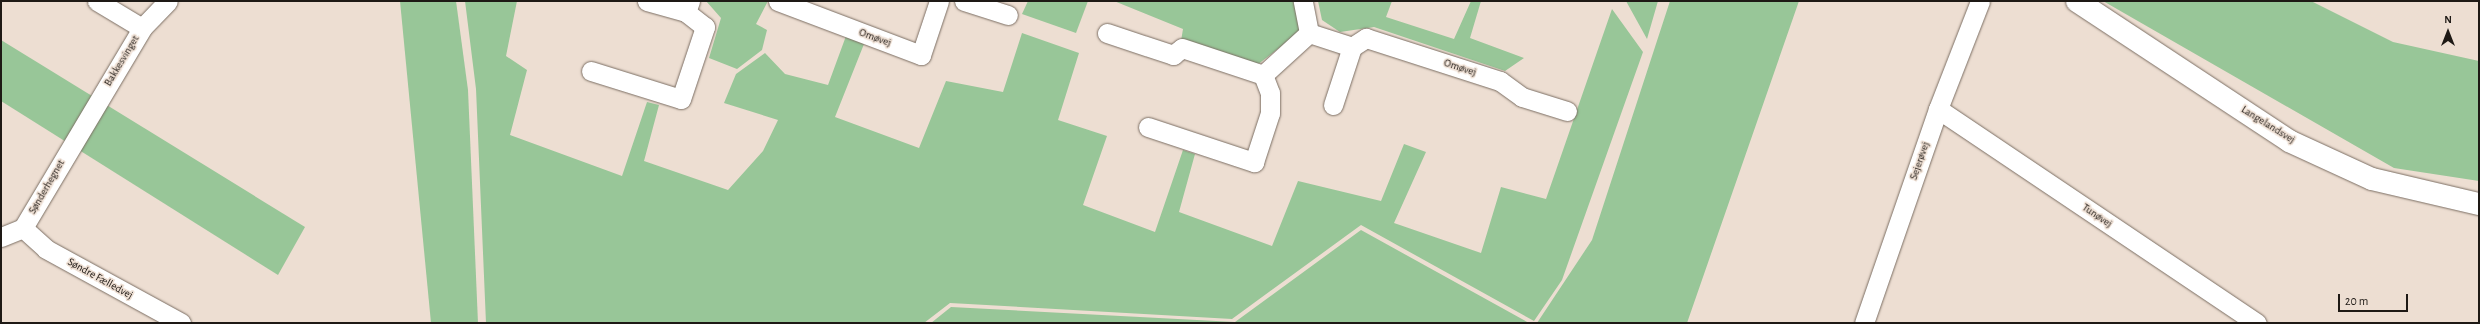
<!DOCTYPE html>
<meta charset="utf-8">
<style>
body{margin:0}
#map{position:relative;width:2480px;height:324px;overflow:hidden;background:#edded2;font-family:"Alegreya Sans",sans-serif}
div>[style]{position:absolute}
.green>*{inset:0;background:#98c698}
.roads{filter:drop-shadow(0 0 1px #7b6e63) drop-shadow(0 0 1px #7b6e63)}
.minor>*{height:19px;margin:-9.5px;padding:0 9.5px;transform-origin:9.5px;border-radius:9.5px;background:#fff}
.tertiary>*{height:22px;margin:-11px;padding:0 11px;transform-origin:11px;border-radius:11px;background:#fff}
span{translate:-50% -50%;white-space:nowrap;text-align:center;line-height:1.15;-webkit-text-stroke:3px #edded2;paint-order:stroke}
.street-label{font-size:11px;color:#1e1915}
.frame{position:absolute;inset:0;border:2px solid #1e1915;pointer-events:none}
.north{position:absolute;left:2428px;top:12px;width:40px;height:40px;-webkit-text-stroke:3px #edded2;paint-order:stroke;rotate:0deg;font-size:11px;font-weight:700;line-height:16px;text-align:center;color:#1e1915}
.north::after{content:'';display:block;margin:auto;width:14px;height:18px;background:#1e1915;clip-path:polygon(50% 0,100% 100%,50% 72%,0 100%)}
.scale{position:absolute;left:2338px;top:294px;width:70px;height:18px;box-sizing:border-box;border:2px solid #1e1915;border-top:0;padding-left:5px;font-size:12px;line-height:14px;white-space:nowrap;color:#1e1915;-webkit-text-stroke:3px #edded2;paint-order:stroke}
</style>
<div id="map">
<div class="green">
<i style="clip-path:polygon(400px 1px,456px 1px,468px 90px,478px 323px,431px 323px)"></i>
<i style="clip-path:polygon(465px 1px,517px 1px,506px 56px,527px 70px,510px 135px,622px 176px,647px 102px,659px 105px,644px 161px,728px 190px,763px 151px,778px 120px,724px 103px,736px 74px,765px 53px,785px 74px,828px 85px,846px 36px,864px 44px,835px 117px,919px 148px,946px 81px,1003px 92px,1022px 33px,1079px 53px,1058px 120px,1107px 136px,1083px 205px,1155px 232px,1183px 150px,1195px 154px,1179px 212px,1272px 246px,1298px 181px,1381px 201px,1404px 144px,1426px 152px,1394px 223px,1481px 253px,1501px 187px,1546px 199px,1612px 9px,1643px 52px,1562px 280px,1534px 321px,1361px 225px,1232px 319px,950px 303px,924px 323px,486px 323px,476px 89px)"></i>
<i style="clip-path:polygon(706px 1px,768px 1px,756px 24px,767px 30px,762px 50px,737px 69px,709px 58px,721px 18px)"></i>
<i style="clip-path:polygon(1028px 1px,1088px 1px,1076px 33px,1022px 14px)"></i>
<i style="clip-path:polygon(1114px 1px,1296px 1px,1301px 31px,1257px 65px,1181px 41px,1183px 29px)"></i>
<i style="clip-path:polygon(1318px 1px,1392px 1px,1386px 17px,1454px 39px,1471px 1px,1481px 1px,1470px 38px,1524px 58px,1505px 71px,1374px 27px,1340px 32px,1322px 20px)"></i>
<i style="clip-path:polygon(1625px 1px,1658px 1px,1647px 39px,1626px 1px)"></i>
<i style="clip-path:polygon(1670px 1px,1799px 1px,1687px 323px,1537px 323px,1592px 240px)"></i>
<i style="clip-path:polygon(2103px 1px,2311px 1px,2393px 42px,2479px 61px,2479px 181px,2394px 168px)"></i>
<i style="clip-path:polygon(1px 40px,305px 227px,278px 275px,1px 101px)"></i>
<i style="clip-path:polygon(1361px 230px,1529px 323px,931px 323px,951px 307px,1235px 322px)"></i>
</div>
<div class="roads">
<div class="minor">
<i style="left:97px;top:1px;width:52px;rotate:31deg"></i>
<i style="left:647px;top:1px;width:41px;rotate:15.8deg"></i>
<i style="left:778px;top:1px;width:153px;rotate:20.7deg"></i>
<i style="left:921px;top:55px;width:57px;rotate:-71.6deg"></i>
<i style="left:964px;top:1px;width:46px;rotate:17.7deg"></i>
<i style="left:1107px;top:33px;width:70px;rotate:18.4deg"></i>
<i style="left:1173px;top:55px;width:11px;rotate:-38deg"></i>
<i style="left:1182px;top:48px;width:85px;rotate:18.4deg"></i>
<i style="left:1309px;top:33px;width:45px;rotate:18deg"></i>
<i style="left:1352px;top:47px;width:17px;rotate:-33deg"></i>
<i style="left:1366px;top:38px;width:141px;rotate:17.8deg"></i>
<i style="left:1500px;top:81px;width:27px;rotate:36deg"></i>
<i style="left:1522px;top:97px;width:47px;rotate:17.3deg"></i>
<i style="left:591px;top:71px;width:94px;rotate:17.3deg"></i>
<i style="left:681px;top:99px;width:76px;rotate:-71.6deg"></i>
<i style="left:705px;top:27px;width:24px;rotate:-142deg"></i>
<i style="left:686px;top:12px;width:12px;rotate:-70deg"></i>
<i style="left:1333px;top:105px;width:61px;rotate:-71.9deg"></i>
<i style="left:1938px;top:109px;width:384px;rotate:33.9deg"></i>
<i style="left:1148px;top:127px;width:112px;rotate:18.3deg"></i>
<i style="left:1254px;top:162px;width:52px;rotate:-71.9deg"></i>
<i style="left:1270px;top:113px;width:20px;rotate:-90deg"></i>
<i style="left:1270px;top:93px;width:19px;rotate:-111deg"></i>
<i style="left:1263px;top:75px;width:62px;rotate:-42.4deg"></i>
<i style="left:1309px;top:33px;width:33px;rotate:-101deg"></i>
<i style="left:23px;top:228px;width:31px;rotate:42deg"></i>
<i style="left:46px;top:249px;width:154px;rotate:28.7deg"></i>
<i style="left:1px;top:237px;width:24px;rotate:-22deg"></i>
<i style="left:23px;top:228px;width:233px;rotate:-59.2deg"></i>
<i style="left:142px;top:28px;width:37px;rotate:-46deg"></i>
<i style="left:1864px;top:323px;width:226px;rotate:-70.9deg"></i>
<i style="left:1938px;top:109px;width:116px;rotate:-68.7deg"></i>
</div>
<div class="tertiary">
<i style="left:2077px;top:1px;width:254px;rotate:33.4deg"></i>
<i style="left:2289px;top:141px;width:91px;rotate:24.6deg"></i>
<i style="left:2372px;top:179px;width:110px;rotate:13.2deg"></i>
</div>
</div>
<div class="street-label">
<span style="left:875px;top:38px;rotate:20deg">Omøvej</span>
<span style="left:122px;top:61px;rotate:-59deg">Bakkesvinget</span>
<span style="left:1460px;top:68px;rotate:18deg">Omøvej</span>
<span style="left:2268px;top:125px;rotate:32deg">Langelandsvej</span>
<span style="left:1920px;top:161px;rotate:-71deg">Sejerøvej</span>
<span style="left:47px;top:187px;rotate:-60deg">Sønderhegnet</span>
<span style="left:2097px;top:216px;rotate:34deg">Tunøvej</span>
<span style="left:100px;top:279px;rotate:29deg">Søndre Fælledvej</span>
</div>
<div class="frame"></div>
<div class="north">N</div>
<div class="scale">20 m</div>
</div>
